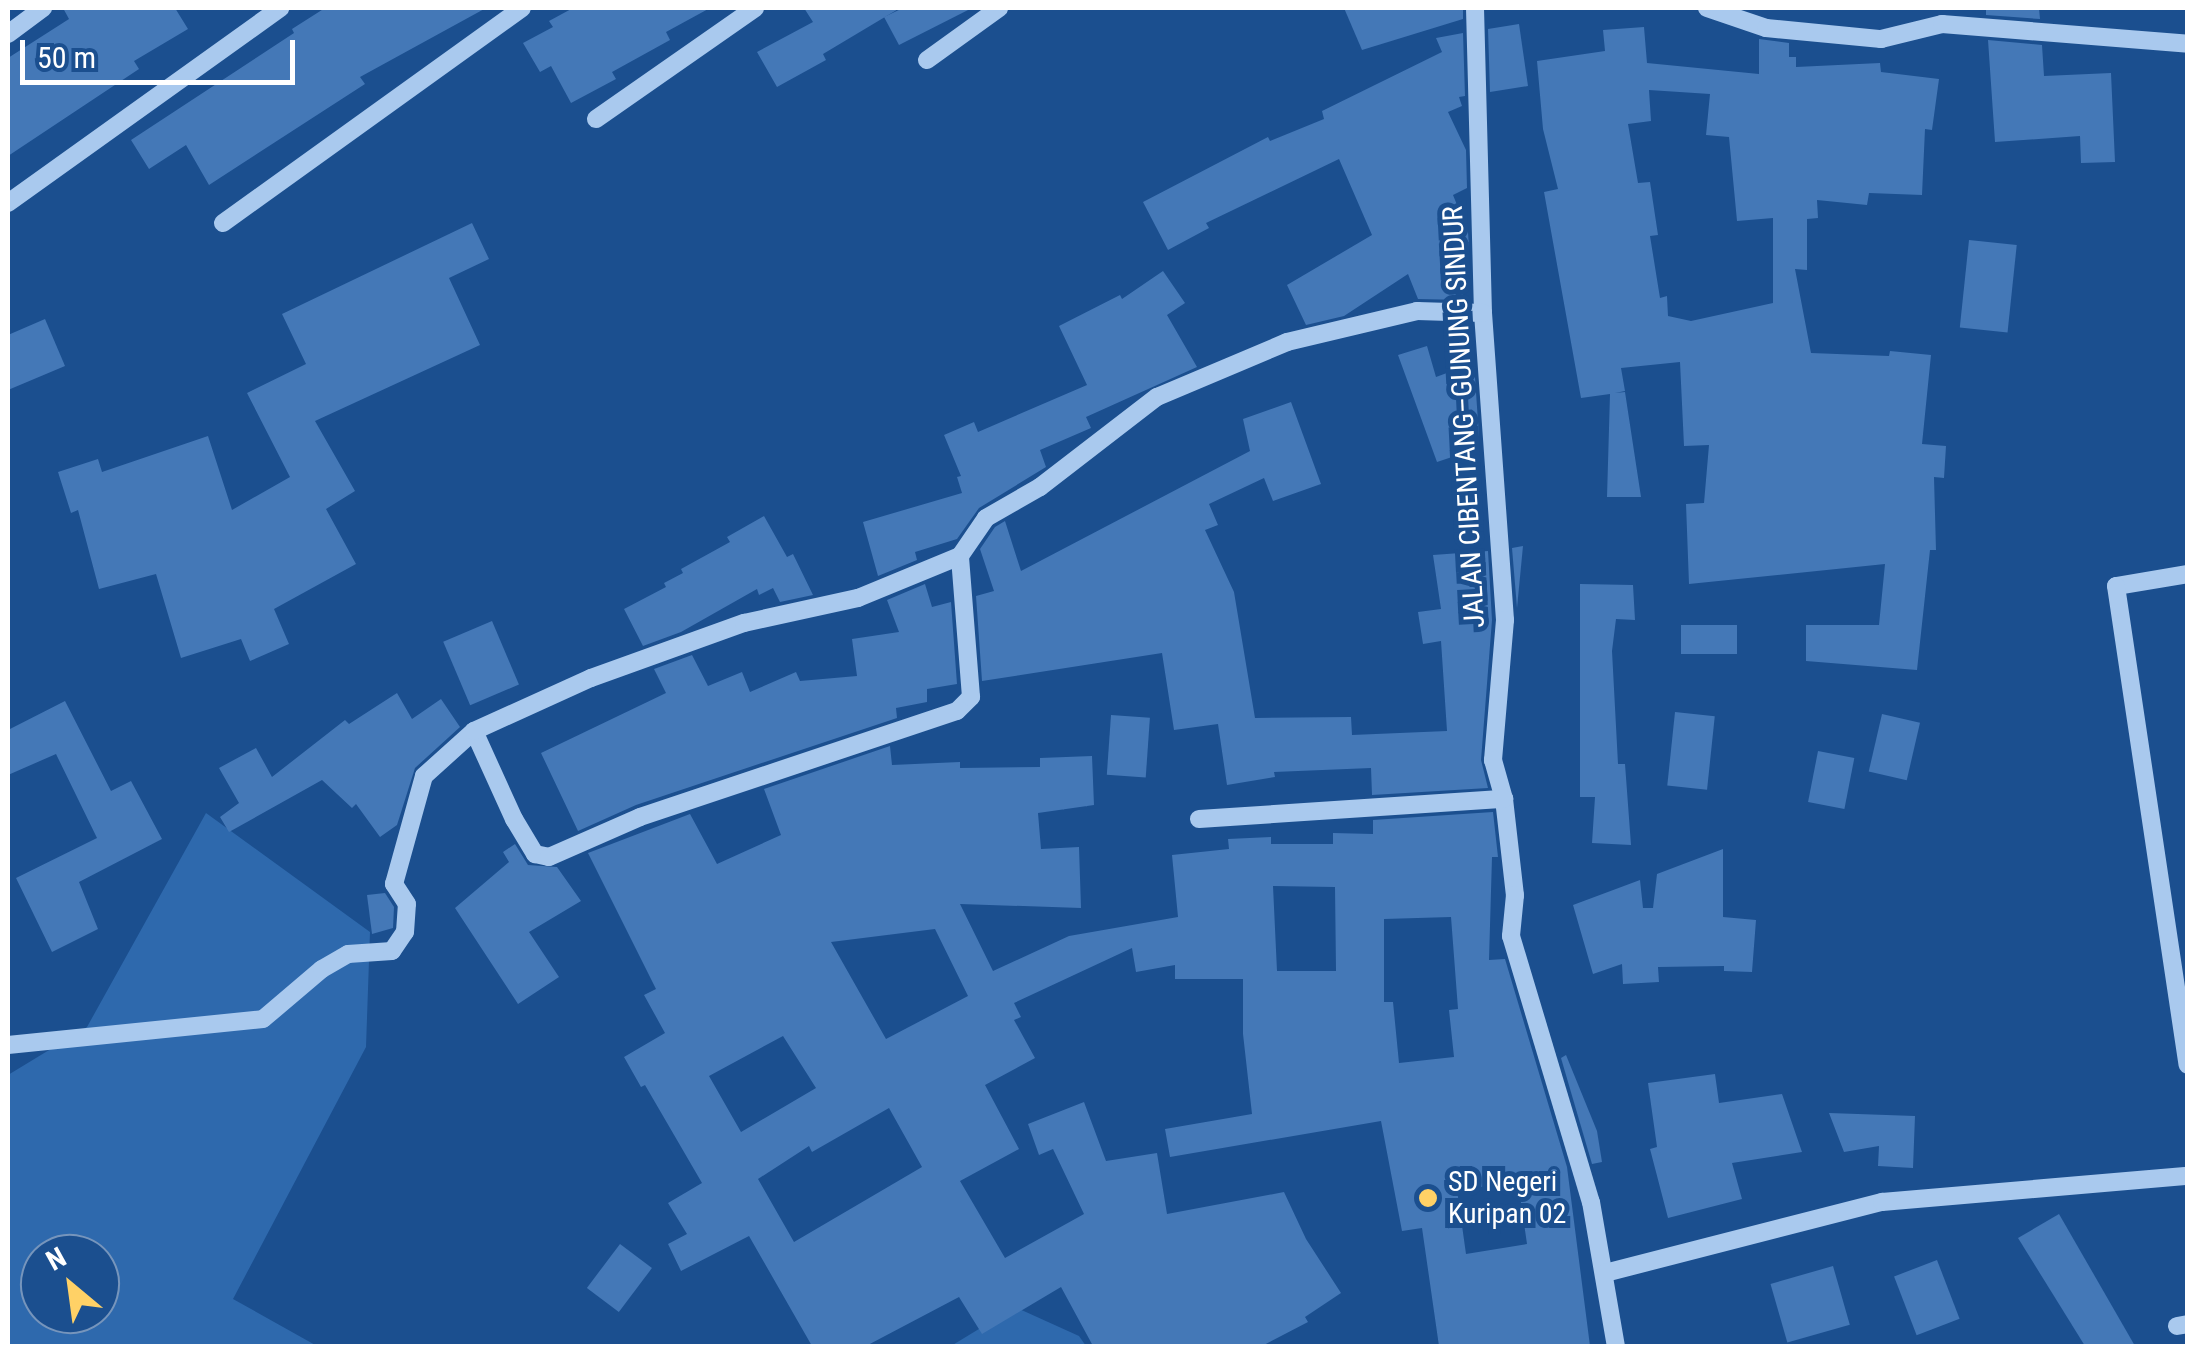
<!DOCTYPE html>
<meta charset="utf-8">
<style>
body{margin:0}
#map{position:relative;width:2195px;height:1354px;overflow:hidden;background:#1b4f8f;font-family:"Roboto Condensed",sans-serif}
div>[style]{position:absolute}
.green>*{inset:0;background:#2e69ad}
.building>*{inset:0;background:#4478b7;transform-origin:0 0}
.minor>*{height:18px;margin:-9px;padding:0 9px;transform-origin:9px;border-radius:9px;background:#a9c9ee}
.dots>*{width:28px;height:28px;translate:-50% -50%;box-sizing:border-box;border:5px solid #1b4f8f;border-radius:50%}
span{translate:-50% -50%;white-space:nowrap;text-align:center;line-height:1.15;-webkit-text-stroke:10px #1b4f8f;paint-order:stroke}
.street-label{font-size:28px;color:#fff}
.poi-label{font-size:28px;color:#fff}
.left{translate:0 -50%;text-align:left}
.frame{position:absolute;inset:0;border:10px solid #fff;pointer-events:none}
.north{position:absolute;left:20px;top:1234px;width:100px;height:100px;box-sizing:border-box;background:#1b4f8f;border:2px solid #7695bc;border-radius:50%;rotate:331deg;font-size:28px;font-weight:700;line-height:40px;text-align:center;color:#fff}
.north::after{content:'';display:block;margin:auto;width:35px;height:45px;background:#ffd166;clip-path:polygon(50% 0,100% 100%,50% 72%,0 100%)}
.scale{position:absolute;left:20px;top:40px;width:275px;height:45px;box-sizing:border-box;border:5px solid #fff;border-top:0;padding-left:12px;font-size:30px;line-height:35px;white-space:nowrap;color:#fff;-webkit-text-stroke:8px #1b4f8f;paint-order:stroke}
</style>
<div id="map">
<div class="green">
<i style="clip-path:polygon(evenodd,206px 813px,370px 932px,366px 1047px,233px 1299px,317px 1346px,8px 1346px,8px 1075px,87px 1027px,206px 813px,40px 1254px,100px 1254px,100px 1314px,40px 1314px,40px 1254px)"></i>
<i style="clip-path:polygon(1015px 1307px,1079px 1336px,1086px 1346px,951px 1346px)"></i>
</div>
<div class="building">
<i style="clip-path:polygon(63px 8px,175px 8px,188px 29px,134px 61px,139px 69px,8px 156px,8px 58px,69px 19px)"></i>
<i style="clip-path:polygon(325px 8px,486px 8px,360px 77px,365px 84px,209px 185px,186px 145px,149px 169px,131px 140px,294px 33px,292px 29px)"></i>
<i style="clip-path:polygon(573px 8px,710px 8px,666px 32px,670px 40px,612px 72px,616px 79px,571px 103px,551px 66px,540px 72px,523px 43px,553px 27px,549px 21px)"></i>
<i style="clip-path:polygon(804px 8px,900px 8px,823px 54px,826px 60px,777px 87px,757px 52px,813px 22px)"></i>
<i style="clip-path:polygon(903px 8px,972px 8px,899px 45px,884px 17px)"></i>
<i style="clip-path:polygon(1344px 8px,1463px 8px,1463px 19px,1362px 50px)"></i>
<i style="clip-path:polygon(1986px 8px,2039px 8px,2040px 19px,1986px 15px)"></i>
<i style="clip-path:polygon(1519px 24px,1528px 86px,1490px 92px,1488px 29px)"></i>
<i style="clip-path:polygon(evenodd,1644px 27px,1647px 63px,1759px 74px,1759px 39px,1789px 43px,1789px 57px,1796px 57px,1796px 67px,1880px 63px,1881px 72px,1939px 79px,1932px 130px,1925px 129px,1922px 195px,1869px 193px,1867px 205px,1817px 200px,1818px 218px,1807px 219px,1807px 270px,1795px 269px,1811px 353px,1889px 356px,1890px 351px,1931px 355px,1922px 444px,1946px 446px,1944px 478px,1934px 477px,1936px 550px,1930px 550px,1917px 670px,1806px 661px,1806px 625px,1879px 625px,1885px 564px,1689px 584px,1686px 504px,1704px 503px,1709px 445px,1684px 446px,1680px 362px,1621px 368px,1625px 391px,1615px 393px,1625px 392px,1641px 497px,1607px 497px,1610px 394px,1581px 398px,1544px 192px,1558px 189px,1543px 129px,1537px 61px,1605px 51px,1603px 30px,1644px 27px,1649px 90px,1710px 94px,1706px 135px,1729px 137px,1737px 221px,1773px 218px,1773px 303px,1691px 321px,1668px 316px,1667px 296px,1660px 298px,1650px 236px,1658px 235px,1650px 182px,1638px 183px,1628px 124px,1651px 121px,1649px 90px)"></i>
<i style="clip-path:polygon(1463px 33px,1465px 96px,1459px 97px,1462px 106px,1448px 112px,1466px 150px,1467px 188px,1453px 195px,1468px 232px,1469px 247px,1448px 255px,1465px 300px,1418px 299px,1408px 274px,1344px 316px,1306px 325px,1287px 285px,1372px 235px,1339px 159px,1206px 223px,1209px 228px,1168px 250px,1143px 202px,1268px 137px,1270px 141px,1324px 119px,1322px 111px,1442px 52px,1436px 38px)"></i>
<i style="clip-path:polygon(1988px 40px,2042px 45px,2044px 76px,2111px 73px,2115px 162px,2081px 163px,2080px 136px,1995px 142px)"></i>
<i style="clip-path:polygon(472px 223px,489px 259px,449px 278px,480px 345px,315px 421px,355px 491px,326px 509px,356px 564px,274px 609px,289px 644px,250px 661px,241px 639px,181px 658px,156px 574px,99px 589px,78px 510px,71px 513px,58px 472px,98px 459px,102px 472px,208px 436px,232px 510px,290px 477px,247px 393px,306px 364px,282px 314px)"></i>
<i style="left:1969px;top:240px;width:48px;height:88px;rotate:6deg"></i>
<i style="clip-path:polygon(1163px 271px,1185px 303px,1167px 315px,1197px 367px,1086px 417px,1091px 428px,1040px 450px,1046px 467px,979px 508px,957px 539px,915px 552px,917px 560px,878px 576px,863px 522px,962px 493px,957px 477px,961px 476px,944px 435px,974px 422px,978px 432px,1087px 385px,1059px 326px,1120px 295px,1122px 299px)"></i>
<i style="clip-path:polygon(45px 319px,65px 366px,8px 390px,8px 335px)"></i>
<i style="clip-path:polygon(1427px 346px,1436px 377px,1474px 363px,1479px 436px,1455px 443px,1458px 455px,1437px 462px,1398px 355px)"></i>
<i style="clip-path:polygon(1291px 402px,1321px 484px,1273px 501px,1264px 478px,1209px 504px,1218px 525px,1205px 530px,1234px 592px,1255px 718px,1351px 717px,1352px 735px,1447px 731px,1441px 641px,1423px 644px,1418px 612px,1441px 609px,1433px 555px,1488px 551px,1492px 620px,1481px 760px,1488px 788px,1372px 795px,1371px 768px,1274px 772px,1275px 777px,1227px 785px,1218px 724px,1174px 730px,1162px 653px,982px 681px,976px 596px,994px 591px,980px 549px,995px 527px,1005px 521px,1021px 571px,1250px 451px,1243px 419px)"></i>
<i style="clip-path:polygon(764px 516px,787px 557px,793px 554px,813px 595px,780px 602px,773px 588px,759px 595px,757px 589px,681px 632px,643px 646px,624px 609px,666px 587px,664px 583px,683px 573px,681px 569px,730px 542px,727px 537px)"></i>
<i style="clip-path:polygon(1523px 546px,1517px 608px,1512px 548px)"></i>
<i style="clip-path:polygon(925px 584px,932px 607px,951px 602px,957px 684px,927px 689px,927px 702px,896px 708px,897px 718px,636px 805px,578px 831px,541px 753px,666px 693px,654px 669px,692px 655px,708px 686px,742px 672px,750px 692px,796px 672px,800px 681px,857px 676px,852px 639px,899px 632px,887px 600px)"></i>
<i style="clip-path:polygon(1580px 584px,1633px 585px,1635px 620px,1616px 619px,1612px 651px,1618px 764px,1625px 764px,1631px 845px,1592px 843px,1595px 797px,1580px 797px)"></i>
<i style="left:492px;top:621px;width:69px;height:53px;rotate:67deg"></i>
<i style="left:1681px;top:625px;width:56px;height:29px"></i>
<i style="clip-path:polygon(397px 693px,412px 719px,441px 699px,460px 727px,415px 768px,397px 825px,380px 837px,356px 804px,352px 808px,322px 780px,229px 832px,220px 817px,239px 803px,219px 768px,256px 748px,272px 777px,345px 720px,349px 724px)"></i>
<i style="clip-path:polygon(65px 701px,111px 791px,131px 781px,162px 839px,79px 882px,98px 929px,52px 952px,16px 878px,97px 838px,56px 754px,8px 775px,8px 730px)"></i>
<i style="left:1675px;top:712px;width:40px;height:74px;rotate:6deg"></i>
<i style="left:1882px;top:714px;width:39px;height:59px;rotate:13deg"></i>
<i style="left:1111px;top:715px;width:39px;height:60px;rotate:4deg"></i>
<i style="clip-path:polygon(evenodd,890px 746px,892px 765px,960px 762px,960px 768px,1040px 767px,1040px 758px,1092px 756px,1094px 805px,1038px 813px,1041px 849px,1079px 847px,1081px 908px,960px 904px,993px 971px,1069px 936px,1178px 917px,1172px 855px,1229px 849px,1228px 839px,1271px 837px,1271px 844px,1333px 844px,1333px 833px,1373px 834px,1373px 820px,1493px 812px,1498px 857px,1492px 857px,1489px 960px,1505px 959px,1567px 1167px,1590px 1346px,1439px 1346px,1422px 1228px,1402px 1231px,1381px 1121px,1170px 1157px,1165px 1129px,1252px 1114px,1243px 1034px,1243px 979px,1175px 979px,1175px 965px,1136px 972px,1132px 948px,1014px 1003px,1021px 1017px,1014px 1020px,1035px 1058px,985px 1085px,1019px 1149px,960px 1181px,1005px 1258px,1084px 1214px,1053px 1149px,1039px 1155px,1028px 1124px,1084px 1102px,1106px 1161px,1157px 1153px,1167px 1214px,1284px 1192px,1306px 1239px,1341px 1293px,1305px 1317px,1308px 1322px,1262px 1346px,1093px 1346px,1061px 1287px,982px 1334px,959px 1297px,866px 1346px,812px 1346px,749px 1236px,681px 1271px,668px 1244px,687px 1234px,668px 1203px,702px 1183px,645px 1085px,641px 1087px,624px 1057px,665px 1033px,644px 995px,656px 989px,588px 853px,690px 814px,717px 864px,781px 835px,764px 789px,890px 746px,1273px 886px,1335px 887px,1336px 971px,1277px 971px,1273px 886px,890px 746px,1451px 917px,1458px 1009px,1449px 1010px,1454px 1057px,1399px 1063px,1393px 1002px,1384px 1002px,1384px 919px,1451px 917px,890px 746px,935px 929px,968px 996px,886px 1039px,831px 942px,935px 929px,890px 746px,783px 1036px,816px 1088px,741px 1132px,709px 1076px,783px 1036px,890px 746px,889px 1108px,922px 1167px,794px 1242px,758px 1179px,809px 1146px,812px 1152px,889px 1108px,890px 746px,1518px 1182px,1527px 1244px,1466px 1254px,1457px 1190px,1518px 1182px)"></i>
<i style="left:1818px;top:751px;width:37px;height:52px;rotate:11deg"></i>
<i style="clip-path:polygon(515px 844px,528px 865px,557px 867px,581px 901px,529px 932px,559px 977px,518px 1004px,455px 908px,509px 862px,503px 852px)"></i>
<i style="clip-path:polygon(1723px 849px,1723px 917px,1756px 920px,1752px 972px,1724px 971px,1724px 966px,1658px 967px,1659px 982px,1623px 984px,1622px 964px,1593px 974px,1573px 905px,1640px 880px,1643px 908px,1653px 908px,1657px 874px)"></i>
<i style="clip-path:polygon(385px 893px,394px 907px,393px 928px,372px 934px,367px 895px)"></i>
<i style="clip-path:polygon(1566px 1055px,1597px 1131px,1602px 1162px,1592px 1164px,1561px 1058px)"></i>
<i style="clip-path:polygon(1715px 1074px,1719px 1103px,1782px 1094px,1802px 1152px,1732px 1163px,1742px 1199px,1668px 1218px,1650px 1149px,1657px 1147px,1648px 1083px)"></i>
<i style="clip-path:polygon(1829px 1113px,1915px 1116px,1913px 1168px,1878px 1166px,1879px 1146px,1844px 1152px)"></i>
<i style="clip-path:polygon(2059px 1214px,2135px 1346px,2085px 1346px,2018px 1238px)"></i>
<i style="left:620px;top:1244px;width:40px;height:55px;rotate:37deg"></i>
<i style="left:1937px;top:1260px;width:63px;height:46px;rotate:69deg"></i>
<i style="left:1833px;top:1266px;width:61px;height:65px;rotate:74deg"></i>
</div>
<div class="minor">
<i style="left:1475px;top:8px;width:305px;rotate:88.5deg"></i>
<i style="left:1483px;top:313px;width:308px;rotate:85.9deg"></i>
<i style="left:1505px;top:620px;width:141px;rotate:94.9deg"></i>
<i style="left:1493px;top:760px;width:41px;rotate:74.2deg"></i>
<i style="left:1504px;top:799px;width:97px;rotate:83.5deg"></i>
<i style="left:1515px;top:895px;width:41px;rotate:95.6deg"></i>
<i style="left:1511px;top:936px;width:278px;rotate:73.3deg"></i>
<i style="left:1591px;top:1202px;width:146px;rotate:80.2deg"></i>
<i style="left:1707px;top:8px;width:62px;rotate:18.7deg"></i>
<i style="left:1766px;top:28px;width:116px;rotate:5.5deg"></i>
<i style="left:1881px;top:39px;width:63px;rotate:-13.8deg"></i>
<i style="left:1942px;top:24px;width:247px;rotate:4.6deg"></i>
<i style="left:8px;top:34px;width:44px;rotate:-36.6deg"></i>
<i style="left:927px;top:60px;width:89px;rotate:-35.8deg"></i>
<i style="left:596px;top:119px;width:194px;rotate:-34.9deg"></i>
<i style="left:8px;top:203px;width:335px;rotate:-35.6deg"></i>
<i style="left:223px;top:223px;width:368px;rotate:-35.7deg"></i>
<i style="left:2188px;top:574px;width:73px;rotate:170.5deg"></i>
<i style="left:2116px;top:586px;width:484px;rotate:81.5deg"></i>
<i style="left:474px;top:731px;width:97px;rotate:65.6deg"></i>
<i style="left:514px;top:819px;width:41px;rotate:59deg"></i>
<i style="left:535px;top:854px;width:14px;rotate:12deg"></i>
<i style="left:549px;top:857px;width:99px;rotate:-23.7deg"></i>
<i style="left:640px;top:817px;width:334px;rotate:-18.5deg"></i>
<i style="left:957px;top:711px;width:20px;rotate:-45deg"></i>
<i style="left:971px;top:697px;width:141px;rotate:-94.5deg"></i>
<i style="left:1199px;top:819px;width:306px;rotate:-3.8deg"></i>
<i style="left:8px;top:1045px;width:256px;rotate:-5.8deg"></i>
<i style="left:263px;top:1019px;width:77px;rotate:-40.3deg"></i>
<i style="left:322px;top:969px;width:30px;rotate:-30deg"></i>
<i style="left:348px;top:954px;width:44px;rotate:-3.9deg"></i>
<i style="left:392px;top:951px;width:23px;rotate:-56deg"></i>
<i style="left:405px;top:932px;width:28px;rotate:-86deg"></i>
<i style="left:407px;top:904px;width:24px;rotate:-123deg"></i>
<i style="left:394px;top:884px;width:112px;rotate:-74.5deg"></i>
<i style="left:424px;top:776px;width:67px;rotate:-42deg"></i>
<i style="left:474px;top:731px;width:128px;rotate:-24.4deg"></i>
<i style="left:591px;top:678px;width:163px;rotate:-19.8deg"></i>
<i style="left:744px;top:623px;width:117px;rotate:-12.4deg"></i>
<i style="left:858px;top:598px;width:110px;rotate:-22.4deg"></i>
<i style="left:960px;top:556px;width:46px;rotate:-55.6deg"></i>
<i style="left:986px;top:518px;width:62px;rotate:-29.9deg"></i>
<i style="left:1040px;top:487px;width:148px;rotate:-37.6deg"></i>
<i style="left:1157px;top:397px;width:141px;rotate:-22.9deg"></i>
<i style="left:1287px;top:342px;width:134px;rotate:-13.4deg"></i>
<i style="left:1417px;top:311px;width:66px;rotate:1.7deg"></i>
<i style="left:1605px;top:1273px;width:286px;rotate:-14.4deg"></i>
<i style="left:1882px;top:1202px;width:307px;rotate:-4.9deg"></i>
<i style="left:2177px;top:1326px;width:11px;rotate:-10deg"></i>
</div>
<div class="dots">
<i style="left:1428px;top:1198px;background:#ffd166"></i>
</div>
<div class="street-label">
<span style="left:1464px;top:417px;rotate:-93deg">JALAN CIBENTANG–GUNUNG SINDUR</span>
</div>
<div class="poi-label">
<span class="left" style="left:1448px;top:1198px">SD Negeri<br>Kuripan 02</span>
</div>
<div class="frame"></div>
<div class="north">N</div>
<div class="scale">50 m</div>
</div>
